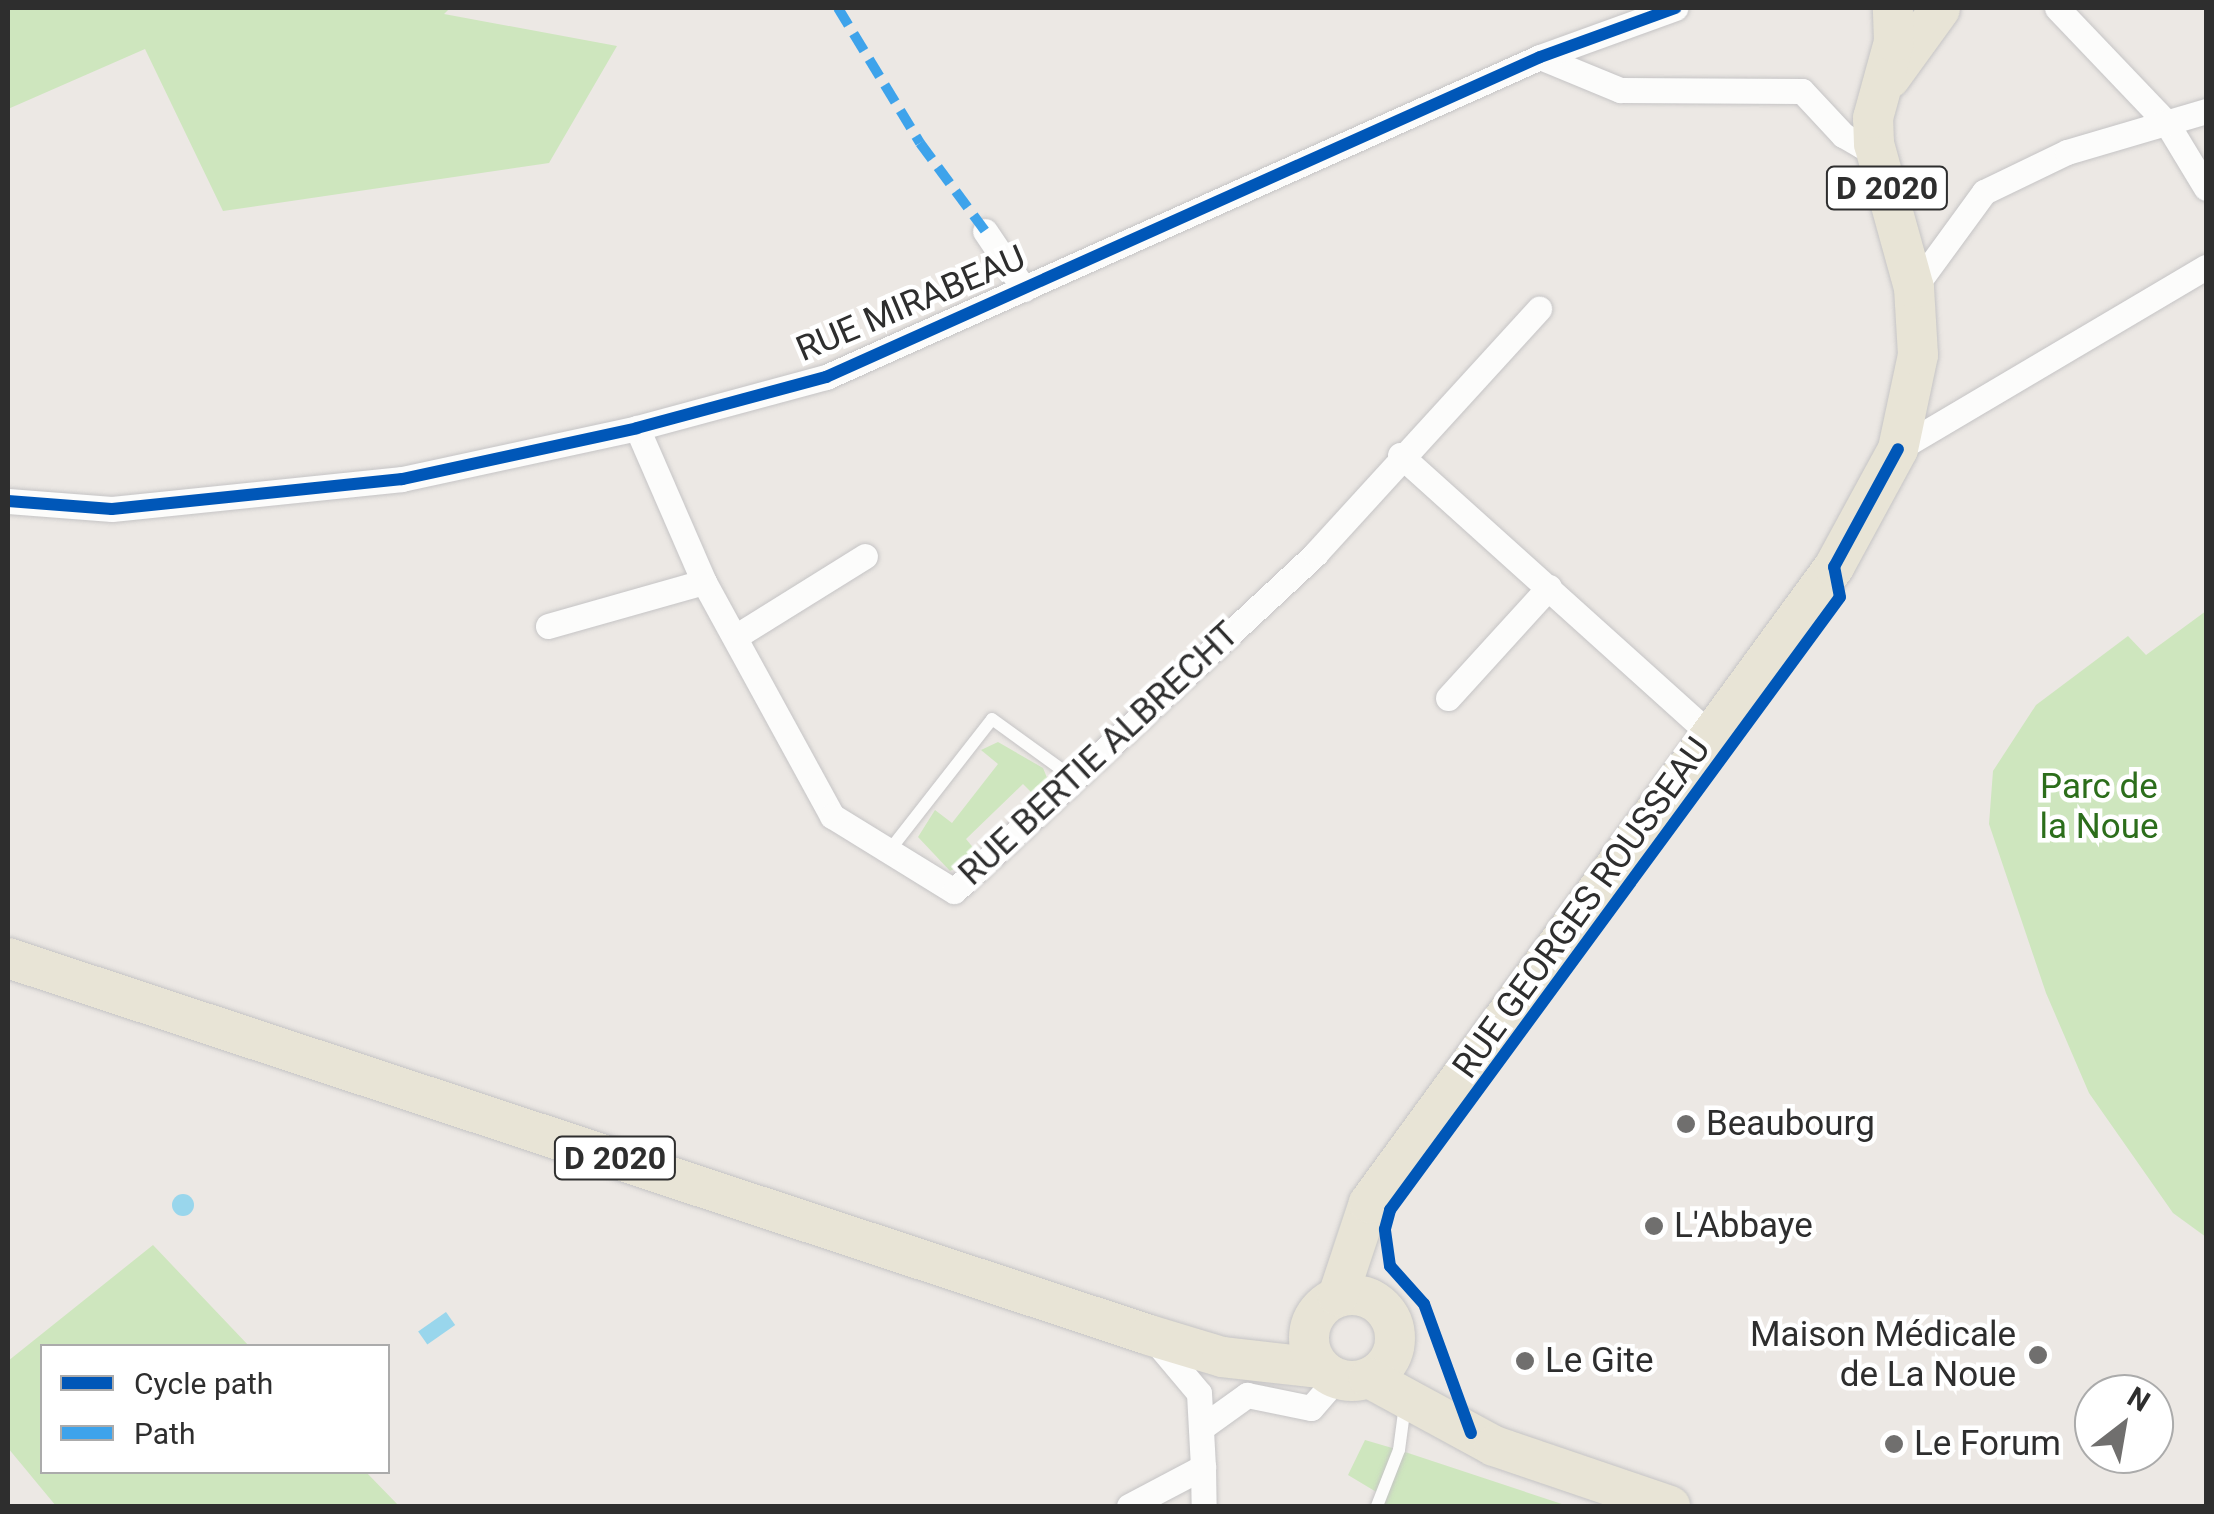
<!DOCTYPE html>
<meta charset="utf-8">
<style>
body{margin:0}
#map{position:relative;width:2214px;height:1514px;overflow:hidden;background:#ece8e4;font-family:Roboto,sans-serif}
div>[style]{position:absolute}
.green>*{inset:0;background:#cee6be}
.water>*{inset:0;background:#99d6ec;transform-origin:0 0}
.round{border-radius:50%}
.roads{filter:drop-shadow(0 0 2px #c5c4c5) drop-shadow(0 0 2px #c5c4c5)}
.lane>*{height:12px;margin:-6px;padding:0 6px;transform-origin:6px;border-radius:6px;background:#fcfcfb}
.street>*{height:25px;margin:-12.5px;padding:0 12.5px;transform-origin:12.5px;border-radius:12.5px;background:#fcfcfb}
.primary>*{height:40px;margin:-20px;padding:0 20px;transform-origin:20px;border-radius:20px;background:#e8e4d6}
.primary>.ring{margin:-20px;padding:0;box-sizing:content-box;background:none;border:40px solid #e8e4d6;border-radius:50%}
.quiet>*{height:10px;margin-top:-5px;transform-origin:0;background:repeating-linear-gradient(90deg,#3ea3eb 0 20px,transparent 0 30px)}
.cycleway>*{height:12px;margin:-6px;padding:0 6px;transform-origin:6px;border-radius:6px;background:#0057b8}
.dots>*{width:28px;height:28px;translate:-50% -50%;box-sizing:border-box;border:5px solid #fff;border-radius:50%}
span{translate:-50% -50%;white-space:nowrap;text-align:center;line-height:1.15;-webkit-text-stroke:9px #fff;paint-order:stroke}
.shield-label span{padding:2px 8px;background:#fff;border:2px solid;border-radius:8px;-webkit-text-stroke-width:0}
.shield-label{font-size:32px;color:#2e2e2e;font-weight:700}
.street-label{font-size:35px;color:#2e2e2e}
.park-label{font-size:35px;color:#2c6e1b}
.poi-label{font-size:35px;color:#2e2e2e}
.left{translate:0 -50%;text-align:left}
.right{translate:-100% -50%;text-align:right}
.frame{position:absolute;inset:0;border:10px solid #2e2e2e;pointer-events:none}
.legend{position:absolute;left:40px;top:1344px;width:350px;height:130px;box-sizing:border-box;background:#fff;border:2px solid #ababab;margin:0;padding:12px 18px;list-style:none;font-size:30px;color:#2e2e2e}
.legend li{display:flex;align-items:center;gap:20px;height:50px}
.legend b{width:50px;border:2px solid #ababab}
.north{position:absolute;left:2074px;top:1374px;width:100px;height:100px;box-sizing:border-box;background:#fff;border:2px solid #ababab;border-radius:50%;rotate:31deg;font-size:28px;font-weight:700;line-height:40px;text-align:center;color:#2e2e2e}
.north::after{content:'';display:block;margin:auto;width:35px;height:45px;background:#706f6e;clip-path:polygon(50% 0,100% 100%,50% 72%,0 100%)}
</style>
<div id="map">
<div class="green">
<i style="clip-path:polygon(8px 8px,450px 8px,444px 14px,617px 46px,549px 163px,223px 211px,145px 49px,8px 109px)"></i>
<i style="clip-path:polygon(2206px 611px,2206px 1237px,2173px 1213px,2089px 1093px,2046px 993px,1989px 824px,1993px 771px,2036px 705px,2128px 636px,2146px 655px)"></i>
<i style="clip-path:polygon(998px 742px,1043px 768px,1050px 785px,1040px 801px,1023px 784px,966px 839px,980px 856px,950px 871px,918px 837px,935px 810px,952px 823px,998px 764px,981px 750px)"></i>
<i style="clip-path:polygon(153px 1245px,249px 1346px,42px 1346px,42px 1472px,366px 1472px,399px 1506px,56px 1506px,8px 1448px,8px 1361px)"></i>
<i style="clip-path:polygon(1365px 1440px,1399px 1450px,1568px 1506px,1372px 1506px,1378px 1493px,1348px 1475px)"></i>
</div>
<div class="water">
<i class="round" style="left:172px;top:1194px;width:22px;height:22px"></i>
<i style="left:446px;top:1312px;width:16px;height:34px;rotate:55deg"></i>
</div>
<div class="roads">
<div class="lane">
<i style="left:889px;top:851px;width:167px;rotate:-52deg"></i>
<i style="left:992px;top:719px;width:102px;rotate:35.9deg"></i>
<i style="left:1377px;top:1506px;width:60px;rotate:-68.6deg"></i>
<i style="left:1399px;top:1450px;width:45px;rotate:-82.4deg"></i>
</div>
<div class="street">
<i style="left:2057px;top:8px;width:158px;rotate:46.3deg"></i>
<i style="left:2166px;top:122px;width:77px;rotate:58.8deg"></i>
<i style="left:1540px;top:57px;width:87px;rotate:22.4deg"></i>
<i style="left:1620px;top:90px;width:182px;rotate:0.3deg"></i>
<i style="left:1802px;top:91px;width:60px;rotate:47deg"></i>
<i style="left:1843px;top:135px;width:22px;rotate:30deg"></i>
<i style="left:1862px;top:146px;width:12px;rotate:-9deg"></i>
<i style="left:985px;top:231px;width:70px;rotate:56.1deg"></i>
<i style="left:1914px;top:288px;width:119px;rotate:-53.9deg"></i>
<i style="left:1984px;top:192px;width:92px;rotate:-25.7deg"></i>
<i style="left:2067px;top:152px;width:145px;rotate:-16.4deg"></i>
<i style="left:637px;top:428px;width:168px;rotate:66.5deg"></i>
<i style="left:704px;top:582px;width:267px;rotate:61.3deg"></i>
<i style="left:832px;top:816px;width:143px;rotate:31.6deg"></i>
<i style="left:954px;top:891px;width:495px;rotate:-43deg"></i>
<i style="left:1316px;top:553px;width:331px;rotate:-47.6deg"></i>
<i style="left:1898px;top:449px;width:358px;rotate:-30.6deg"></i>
<i style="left:1400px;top:455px;width:416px;rotate:42deg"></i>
<i style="left:8px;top:501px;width:104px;rotate:4.4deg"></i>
<i style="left:112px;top:509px;width:292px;rotate:-5.9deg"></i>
<i style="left:402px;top:479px;width:240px;rotate:-12.2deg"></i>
<i style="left:637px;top:428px;width:196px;rotate:-15.1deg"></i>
<i style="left:826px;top:377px;width:782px;rotate:-24.14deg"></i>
<i style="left:1540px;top:57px;width:144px;rotate:-19.9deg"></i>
<i style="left:548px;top:626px;width:162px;rotate:-15.8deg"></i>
<i style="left:735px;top:637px;width:153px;rotate:-31.9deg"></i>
<i style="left:1448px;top:698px;width:150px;rotate:-47.7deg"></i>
<i style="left:1201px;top:1428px;width:57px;rotate:-35.7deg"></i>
<i style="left:1247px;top:1395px;width:65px;rotate:11.5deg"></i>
<i style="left:1311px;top:1408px;width:40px;rotate:-49deg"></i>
<i style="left:1203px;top:1467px;width:39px;rotate:89deg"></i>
<i style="left:1129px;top:1506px;width:84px;rotate:-27.8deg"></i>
<i style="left:1203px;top:1467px;width:74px;rotate:-93.1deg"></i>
<i style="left:1199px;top:1393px;width:67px;rotate:-130.1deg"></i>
</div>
<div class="primary">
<i style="left:1890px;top:78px;width:85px;rotate:-54.1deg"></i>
<i style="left:8px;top:958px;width:1202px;rotate:18.28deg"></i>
<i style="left:1149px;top:1335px;width:76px;rotate:16.8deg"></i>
<i style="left:1222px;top:1357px;width:99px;rotate:6.4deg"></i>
<i class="ring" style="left:1309px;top:1295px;width:46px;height:46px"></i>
<i style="left:1338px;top:1296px;width:98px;rotate:-71.6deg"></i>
<i style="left:1369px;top:1203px;width:788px;rotate:-53.83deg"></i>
<i style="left:1834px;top:567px;width:134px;rotate:-61.5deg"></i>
<i style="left:1898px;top:449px;width:96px;rotate:-78deg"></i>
<i style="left:1918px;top:355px;width:67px;rotate:-93.4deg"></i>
<i style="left:1914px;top:288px;width:149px;rotate:-105.5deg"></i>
<i style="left:1874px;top:144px;width:26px;rotate:-92deg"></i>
<i style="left:1873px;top:118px;width:79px;rotate:-74.6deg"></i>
<i style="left:1894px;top:42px;width:34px;rotate:-92deg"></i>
<i style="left:1369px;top:1378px;width:142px;rotate:28.5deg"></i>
<i style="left:1494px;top:1446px;width:186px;rotate:18.8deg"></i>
</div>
</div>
<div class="quiet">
<i style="left:838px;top:8px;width:158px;rotate:58.7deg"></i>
<i style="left:920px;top:143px;width:109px;rotate:53.5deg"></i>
</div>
<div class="cycleway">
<i style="left:8px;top:501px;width:104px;rotate:4.4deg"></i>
<i style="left:112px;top:509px;width:292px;rotate:-5.9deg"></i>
<i style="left:402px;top:479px;width:240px;rotate:-12.2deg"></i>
<i style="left:637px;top:428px;width:196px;rotate:-15.1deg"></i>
<i style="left:826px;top:377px;width:782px;rotate:-24.14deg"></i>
<i style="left:1540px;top:57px;width:144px;rotate:-19.9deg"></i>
<i style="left:1471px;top:1433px;width:137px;rotate:-110deg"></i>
<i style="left:1424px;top:1304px;width:51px;rotate:-131.8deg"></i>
<i style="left:1390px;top:1266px;width:37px;rotate:-98deg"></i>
<i style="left:1385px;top:1229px;width:20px;rotate:-75deg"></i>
<i style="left:1390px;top:1210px;width:760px;rotate:-53.72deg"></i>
<i style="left:1840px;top:597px;width:31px;rotate:-101deg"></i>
<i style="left:1834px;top:567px;width:134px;rotate:-61.5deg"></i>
</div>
<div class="dots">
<i style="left:1686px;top:1124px;background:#706f6e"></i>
<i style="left:1654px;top:1226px;background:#706f6e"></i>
<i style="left:2038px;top:1355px;background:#706f6e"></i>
<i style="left:1525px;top:1361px;background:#706f6e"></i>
<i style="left:1894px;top:1444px;background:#706f6e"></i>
</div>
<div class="shield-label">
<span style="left:1887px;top:188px">D 2020</span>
<span style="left:615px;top:1158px">D 2020</span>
</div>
<div class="street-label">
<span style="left:911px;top:304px;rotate:-23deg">RUE MIRABEAU</span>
<span style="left:1099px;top:754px;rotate:-43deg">RUE BERTIE ALBRECHT</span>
<span style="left:1582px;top:908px;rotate:-54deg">RUE GEORGES ROUSSEAU</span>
</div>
<div class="park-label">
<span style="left:2099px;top:807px">Parc de<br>la Noue</span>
</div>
<div class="poi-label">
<span class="left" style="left:1706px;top:1124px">Beaubourg</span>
<span class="left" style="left:1674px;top:1226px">L'Abbaye</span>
<span class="right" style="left:2016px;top:1355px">Maison Médicale<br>de La Noue</span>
<span class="left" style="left:1545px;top:1361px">Le Gite</span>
<span class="left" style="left:1914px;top:1444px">Le Forum</span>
</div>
<div class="frame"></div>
<ul class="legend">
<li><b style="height:12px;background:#0057b8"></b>Cycle path</li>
<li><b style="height:12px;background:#3ea3eb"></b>Path</li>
</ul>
<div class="north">N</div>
</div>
